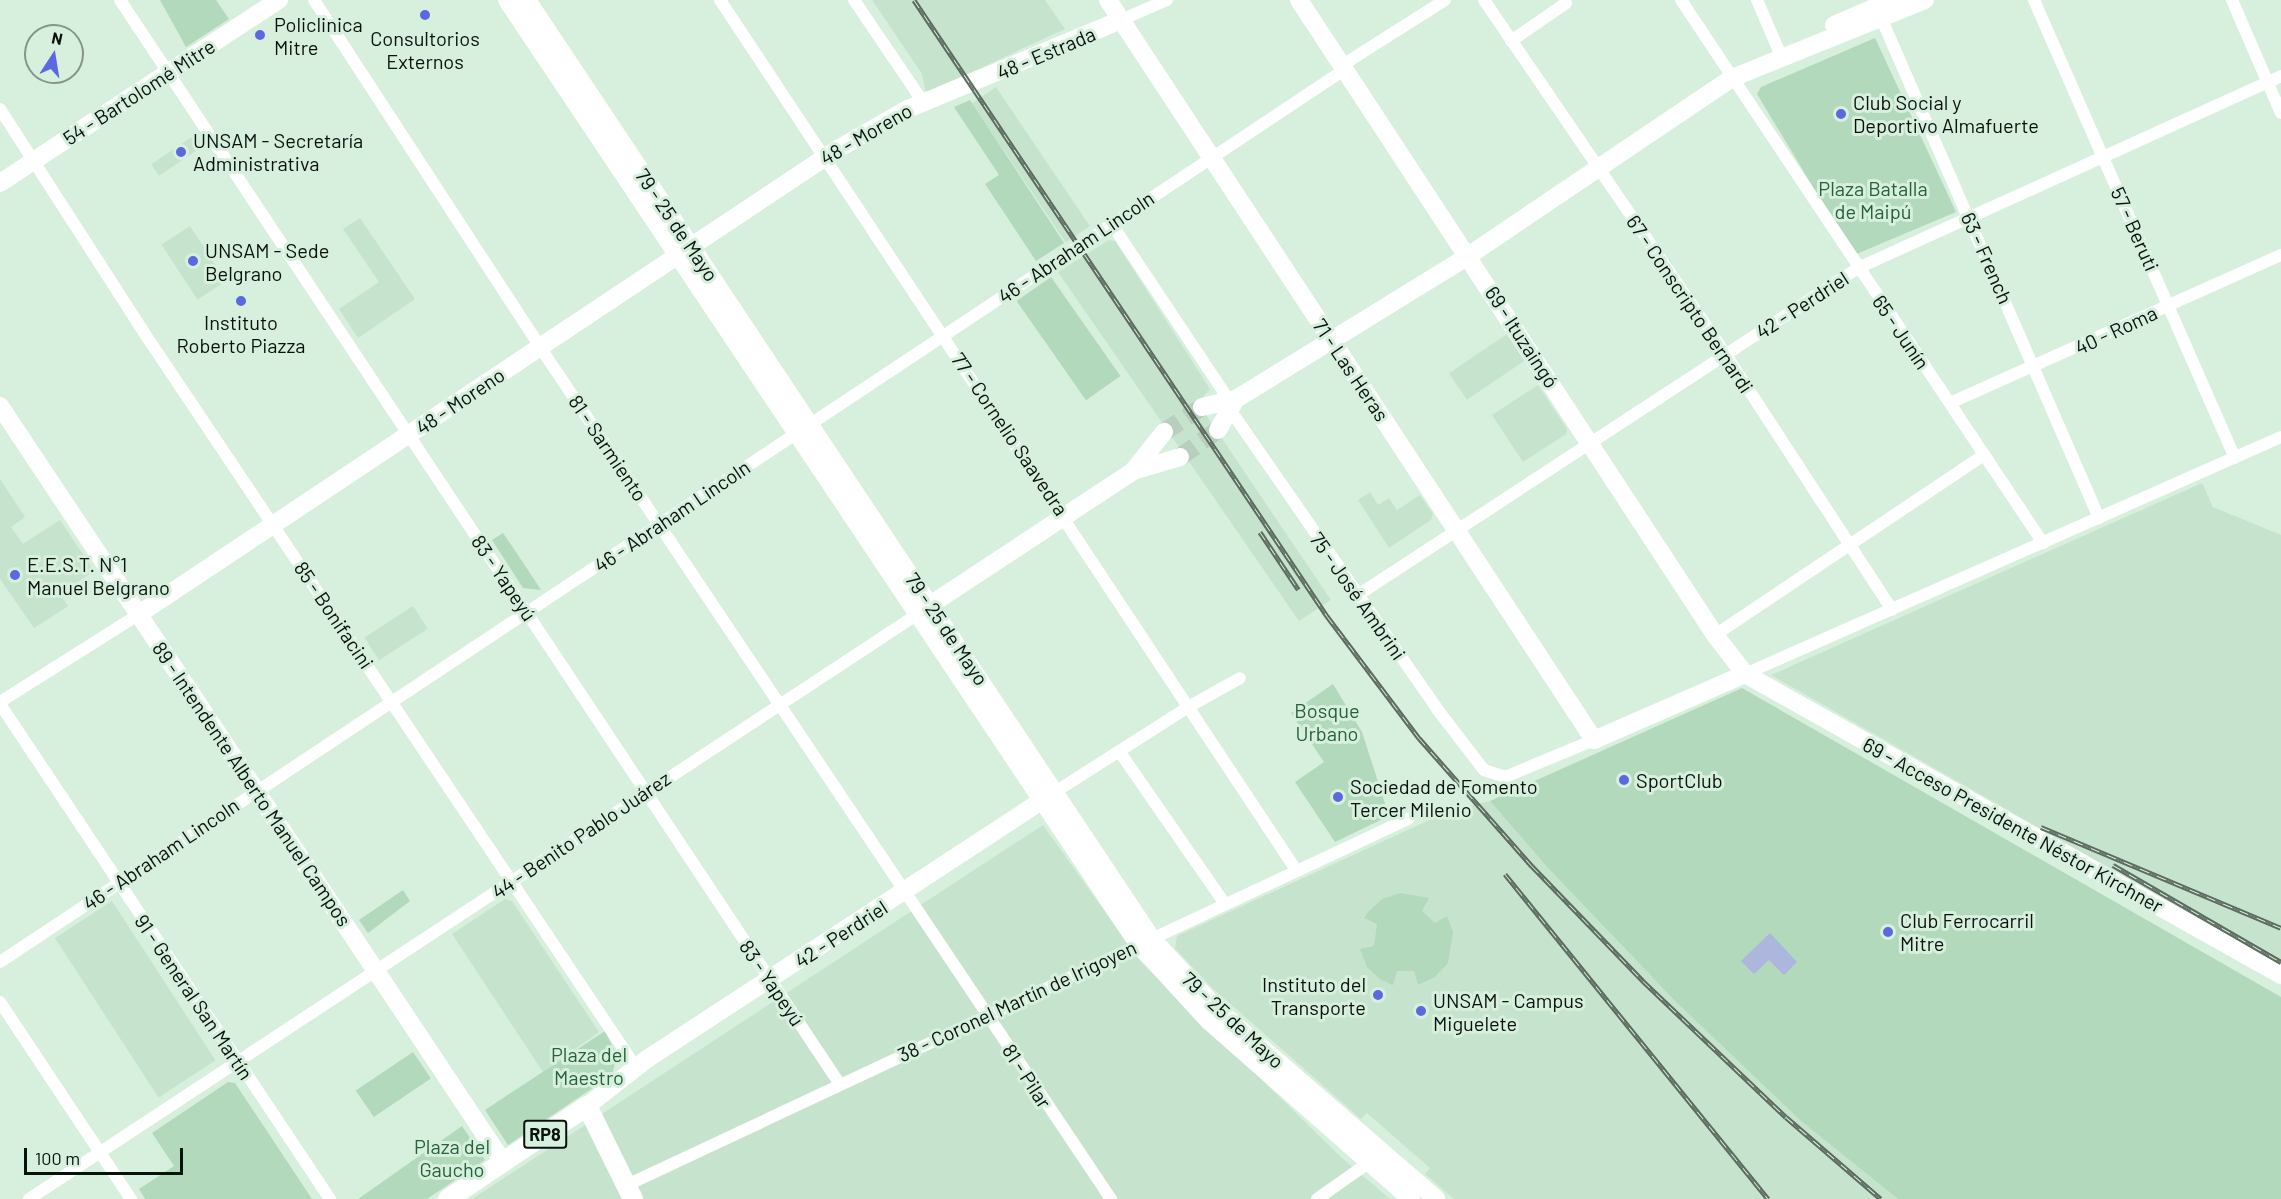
<!DOCTYPE html>
<meta charset="utf-8">
<style>
body{margin:0}
#map{position:relative;width:2281px;height:1199px;overflow:hidden;background:#d7efdd;font-family:Barlow,sans-serif}
div>[style]{position:absolute}
.built>*{inset:0;background:#c6e4cd;transform-origin:0 0}
.green>*{inset:0;background:#b3d9bc;transform-origin:0 0}
.water>*{inset:0;background:#adb6dd}
.secondary-tunnel>*{height:18px;margin-top:-9px;transform-origin:0;background:repeating-linear-gradient(90deg,#b8cebe 0 18px,transparent 0 27px)}
.street>*{height:12px;margin:-6px;padding:0 6px;transform-origin:6px;border-radius:6px;background:#fff}
.secondary>*{height:18px;margin:-9px;padding:0 9px;transform-origin:9px;border-radius:9px;background:#fff}
.primary>*{height:20px;margin:-10px;padding:0 10px;transform-origin:10px;border-radius:10px;background:#fff}
.rail>*{height:5px;margin-top:-2.5px;transform-origin:0;background:repeating-linear-gradient(90deg,#d7efdd 0 9px,#5c6a5f 0 18px);box-sizing:border-box;border-block:2px solid #5c6a5f}
.dots>*{width:16px;height:16px;translate:-50% -50%;box-sizing:border-box;border:3px solid #d7efdd;border-radius:50%}
span{translate:-50% -50%;white-space:nowrap;text-align:center;line-height:1.15;-webkit-text-stroke:6px #d7efdd;paint-order:stroke}
.shield-label span{padding:2px 4px;background:#d7efdd;border:2px solid;border-radius:4px;-webkit-text-stroke-width:0}
.shield-label{font-size:18px;color:#09110b;font-weight:700}
.poi-label{font-size:20px;color:#09110b}
.left{translate:0 -50%;text-align:left}
.right{translate:-100% -50%;text-align:right}
.street-label{font-size:20px;color:#09110b}
.park-label{font-size:20px;color:#27603a}
.north{position:absolute;left:24px;top:24px;width:60px;height:60px;box-sizing:border-box;background:#d7efdd;border:2px solid #859689;border-radius:50%;rotate:12deg;font-size:16px;font-weight:700;line-height:24px;text-align:center;color:#09110b}
.north::after{content:'';display:block;margin:auto;width:21px;height:27px;background:#5c68df;clip-path:polygon(50% 0,100% 100%,50% 72%,0 100%)}
.scale{position:absolute;left:24px;top:1148px;width:159px;height:27px;box-sizing:border-box;border:3px solid #09110b;border-top:0;padding-left:8px;font-size:18px;line-height:21px;white-space:nowrap;color:#09110b;-webkit-text-stroke:4px #d7efdd;paint-order:stroke}
</style>
<div id="map">
<div class="built">
<i style="clip-path:polygon(872px 0,1045px 0,1065px 29px,926px 93px,922px 74px)"></i>
<i style="left:996px;top:87px;width:168px;height:29px;rotate:56deg"></i>
<i style="left:196px;top:134px;width:14px;height:54px;rotate:56deg"></i>
<i style="clip-path:polygon(360px 218px,415px 299px,358px 338px,339px 309px,379px 282px,343px 229px)"></i>
<i style="left:190px;top:226px;width:66px;height:34px;rotate:57deg"></i>
<i style="clip-path:polygon(1109px 240px,1115px 241px,1210px 389px,1198px 403px,1331px 600px,1299px 621px,1058px 272px)"></i>
<i style="left:1507px;top:334px;width:32px;height:70px;rotate:56deg"></i>
<i style="clip-path:polygon(1538px 385px,1567px 429px,1566px 434px,1523px 462px,1492px 415px)"></i>
<i style="clip-path:polygon(0 479px,25px 517px,11px 527px,23px 544px,60px 520px,94px 571px,60px 594px,68px 606px,34px 628px,0 579px)"></i>
<i style="clip-path:polygon(2202px 483px,2213px 507px,2281px 535px,2281px 966px,1771px 675px)"></i>
<i style="clip-path:polygon(1370px 492px,1378px 505px,1389px 498px,1397px 510px,1420px 495px,1433px 514px,1431px 520px,1389px 548px,1358px 500px)"></i>
<i style="left:413px;top:606px;width:27px;height:58px;rotate:57deg"></i>
<i style="clip-path:polygon(1490px 801px,1547px 867px,1675px 1001px,1801px 1121px,1898px 1199px,1454px 1199px,1425px 1174px,1430px 1168px,1367px 1113px,1361px 1119px,1210px 986px,1175px 948px,1177px 936px,1449px 811px)"></i>
<i style="clip-path:polygon(1043px 825px,1140px 961px,1342px 1158px,1390px 1199px,472px 1199px)"></i>
<i style="clip-path:polygon(505px 899px,512px 901px,599px 1032px,543px 1072px,452px 934px)"></i>
<i style="left:112px;top:901px;width:190px;height:68px;rotate:57deg"></i>
</div>
<div class="green">
<i style="clip-path:polygon(160px 0,216px 0,229px 19px,186px 47px)"></i>
<i style="clip-path:polygon(1875px 38px,1956px 212px,1854px 255px,1757px 94px,1761px 87px)"></i>
<i style="clip-path:polygon(970px 100px,1064px 243px,1036px 261px,985px 184px,999px 175px,954px 107px)"></i>
<i style="left:1051px;top:277px;width:121px;height:42px;rotate:55deg"></i>
<i style="clip-path:polygon(503px 533px,522px 561px,541px 590px,523px 588px,492px 540px)"></i>
<i style="clip-path:polygon(1333px 684px,1362px 732px,1389px 816px,1335px 842px,1295px 782px,1324px 762px,1291px 713px)"></i>
<i style="clip-path:polygon(1742px 688px,2281px 997px,2281px 1199px,1898px 1199px,1801px 1121px,1675px 1001px,1547px 867px,1490px 801px)"></i>
<i style="clip-path:polygon(403px 890px,410px 901px,368px 933px,359px 920px)"></i>
<i style="clip-path:polygon(1400px 893px,1429px 898px,1422px 911px,1435px 923px,1447px 916px,1453px 932px,1448px 963px,1435px 977px,1418px 985px,1414px 971px,1397px 971px,1393px 985px,1381px 980px,1367px 967px,1360px 949px,1374px 946px,1377px 924px,1364px 918px,1368px 912px,1382px 899px)"></i>
<i style="clip-path:polygon(605px 1031px,617px 1056px,612px 1075px,508px 1145px,485px 1110px)"></i>
<i style="left:413px;top:1052px;width:32px;height:69px;rotate:56deg"></i>
<i style="clip-path:polygon(228px 1082px,235px 1083px,312px 1199px,145px 1199px,139px 1189px,174px 1166px,152px 1133px)"></i>
<i style="clip-path:polygon(462px 1126px,485px 1160px,427px 1199px,358px 1199px)"></i>
</div>
<div class="water">
<i style="clip-path:polygon(1770px 933px,1797px 962px,1784px 975px,1769px 960px,1754px 974px,1741px 961px)"></i>
</div>
<div class="secondary-tunnel">
<i style="left:1164px;top:432px;width:45px;rotate:-33.3deg"></i>
<i style="left:1180px;top:457px;width:47px;rotate:-35.4deg"></i>
</div>
<div class="street">
<i style="left:120px;top:0;width:1300px;rotate:56.42deg"></i>
<i style="left:314px;top:0;width:414px;rotate:56.9deg"></i>
<i style="left:540px;top:347px;width:1026px;rotate:56.17deg"></i>
<i style="left:720px;top:0;width:1043px;rotate:56.49deg"></i>
<i style="left:854px;top:0;width:123px;rotate:55.9deg"></i>
<i style="left:1484px;top:0;width:430px;rotate:55.7deg"></i>
<i style="left:1726px;top:355px;width:304px;rotate:56.9deg"></i>
<i style="left:1681px;top:0;width:653px;rotate:56.31deg"></i>
<i style="left:1757px;top:0;width:63px;rotate:66.7deg"></i>
<i style="left:2034px;top:0;width:500px;rotate:66.31deg"></i>
<i style="left:2232px;top:0;width:123px;rotate:66.6deg"></i>
<i style="left:1879px;top:13px;width:551px;rotate:66.46deg"></i>
<i style="left:1121px;top:20px;width:50px;rotate:-23.5deg"></i>
<i style="left:1511px;top:41px;width:67px;rotate:-34.6deg"></i>
<i style="left:1341px;top:66px;width:123px;rotate:-32.4deg"></i>
<i style="left:0;top:109px;width:278px;rotate:57.2deg"></i>
<i style="left:151px;top:343px;width:874px;rotate:56.2deg"></i>
<i style="left:1111px;top:223px;width:213px;rotate:56.3deg"></i>
<i style="left:1950px;top:403px;width:363px;rotate:-24.1deg"></i>
<i style="left:1231px;top:411px;width:362px;rotate:55.3deg"></i>
<i style="left:1437px;top:709px;width:77px;rotate:52.4deg"></i>
<i style="left:1484px;top:770px;width:22px;rotate:18deg"></i>
<i style="left:1505px;top:777px;width:96px;rotate:-22.6deg"></i>
<i style="left:1358px;top:595px;width:597px;rotate:-33.18deg"></i>
<i style="left:1858px;top:268px;width:465px;rotate:-24.4deg"></i>
<i style="left:1715px;top:635px;width:324px;rotate:-33.8deg"></i>
<i style="left:1745px;top:674px;width:586px;rotate:-23.85deg"></i>
<i style="left:0;top:702px;width:165px;rotate:-32.3deg"></i>
<i style="left:0;top:704px;width:595px;rotate:56.31deg"></i>
<i style="left:1119px;top:751px;width:186px;rotate:55.3deg"></i>
<i style="left:1055px;top:792px;width:160px;rotate:-32.5deg"></i>
<i style="left:1190px;top:706px;width:57px;rotate:-29.2deg"></i>
<i style="left:0;top:962px;width:1613px;rotate:-33.57deg"></i>
<i style="left:0;top:1002px;width:237px;rotate:56.4deg"></i>
<i style="left:627px;top:1185px;width:863px;rotate:-25.11deg"></i>
<i style="left:29px;top:1199px;width:1064px;rotate:-33.35deg"></i>
<i style="left:1317px;top:1199px;width:70px;rotate:-35.1deg"></i>
</div>
<div class="secondary">
<i style="left:507px;top:0;width:1137px;rotate:56.23deg"></i>
<i style="left:1139px;top:945px;width:103px;rotate:47.4deg"></i>
<i style="left:1209px;top:1021px;width:269px;rotate:41.4deg"></i>
<i style="left:527px;top:0;width:1128px;rotate:56.35deg"></i>
<i style="left:1152px;top:939px;width:96px;rotate:47.1deg"></i>
<i style="left:1217px;top:1009px;width:290px;rotate:40.9deg"></i>
<i style="left:1108px;top:0;width:885px;rotate:56.7deg"></i>
<i style="left:1594px;top:740px;width:165px;rotate:-23.6deg"></i>
<i style="left:1299px;top:0;width:759px;rotate:56.77deg"></i>
<i style="left:1715px;top:635px;width:49px;rotate:52.4deg"></i>
<i style="left:1745px;top:674px;width:615px;rotate:29.32deg"></i>
<i style="left:1834px;top:25px;width:63px;rotate:-23.3deg"></i>
<i style="left:0;top:183px;width:334px;rotate:-33.3deg"></i>
<i style="left:0;top:406px;width:908px;rotate:56.36deg"></i>
<i style="left:1202px;top:407px;width:35px;rotate:-13deg"></i>
<i style="left:1236px;top:399px;width:273px;rotate:-31.6deg"></i>
<i style="left:1468px;top:256px;width:318px;rotate:-34deg"></i>
<i style="left:1732px;top:78px;width:208px;rotate:-22deg"></i>
<i style="left:1218px;top:430px;width:36px;rotate:-60deg"></i>
<i style="left:1133px;top:471px;width:49px;rotate:-16.6deg"></i>
<i style="left:921px;top:611px;width:254px;rotate:-33.4deg"></i>
<i style="left:1133px;top:471px;width:50px;rotate:-51.5deg"></i>
<i style="left:139px;top:614px;width:837px;rotate:-33.65deg"></i>
<i style="left:836px;top:150px;width:83px;rotate:-29.7deg"></i>
<i style="left:908px;top:109px;width:231px;rotate:-22.7deg"></i>
<i style="left:587px;top:1106px;width:76px;rotate:-38.1deg"></i>
<i style="left:647px;top:1059px;width:483px;rotate:-33.2deg"></i>
</div>
<div class="primary">
<i style="left:448px;top:1199px;width:167px;rotate:-33.8deg"></i>
<i style="left:587px;top:1106px;width:104px;rotate:63.7deg"></i>
</div>
<div class="rail">
<i style="left:914px;top:0;width:742px;rotate:56.16deg"></i>
<i style="left:1327px;top:616px;width:153px;rotate:53deg"></i>
<i style="left:1419px;top:738px;width:171px;rotate:48.6deg"></i>
<i style="left:1532px;top:866px;width:160px;rotate:46deg"></i>
<i style="left:1643px;top:981px;width:197px;rotate:43.6deg"></i>
<i style="left:1786px;top:1117px;width:125px;rotate:40.8deg"></i>
<i style="left:1260px;top:532px;width:69px;rotate:56.3deg"></i>
<i style="left:2041px;top:827px;width:260px;rotate:22.8deg"></i>
<i style="left:2113px;top:865px;width:194px;rotate:30deg"></i>
<i style="left:1505px;top:874px;width:418px;rotate:51deg"></i>
</div>
<div class="dots">
<i style="left:425px;top:15px;background:#5c68df"></i>
<i style="left:260px;top:35px;background:#5c68df"></i>
<i style="left:1841px;top:114px;background:#5c68df"></i>
<i style="left:181px;top:152px;background:#5c68df"></i>
<i style="left:193px;top:261px;background:#5c68df"></i>
<i style="left:241px;top:301px;background:#5c68df"></i>
<i style="left:15px;top:575px;background:#5c68df"></i>
<i style="left:1624px;top:780px;background:#5c68df"></i>
<i style="left:1338px;top:797px;background:#5c68df"></i>
<i style="left:1888px;top:932px;background:#5c68df"></i>
<i style="left:1378px;top:995px;background:#5c68df"></i>
<i style="left:1421px;top:1011px;background:#5c68df"></i>
</div>
<div class="shield-label">
<span style="left:545px;top:1134px">RP8</span>
</div>
<div class="poi-label">
<span class="left" style="left:274px;top:36px">Policlinica<br>Mitre</span>
<span style="left:425px;top:50px">Consultorios<br>Externos</span>
<span class="left" style="left:1853px;top:114px">Club Social y<br>Deportivo Almafuerte</span>
<span class="left" style="left:193px;top:152px">UNSAM - Secretaría<br>Administrativa</span>
<span class="left" style="left:205px;top:262px">UNSAM - Sede<br>Belgrano</span>
<span style="left:241px;top:334px">Instituto<br>Roberto Piazza</span>
<span class="left" style="left:27px;top:576px">E.E.S.T. N°1<br>Manuel Belgrano</span>
<span class="left" style="left:1636px;top:780px">SportClub</span>
<span class="left" style="left:1350px;top:798px">Sociedad de Fomento<br>Tercer Milenio</span>
<span class="left" style="left:1900px;top:932px">Club Ferrocarril<br>Mitre</span>
<span class="right" style="left:1366px;top:996px">Instituto del<br>Transporte</span>
<span class="left" style="left:1433px;top:1012px">UNSAM - Campus<br>Miguelete</span>
</div>
<div class="street-label">
<span style="left:1046px;top:53px;rotate:-23deg">48 - Estrada</span>
<span style="left:139px;top:92px;rotate:-33deg">54 - Bartolomé Mitre</span>
<span style="left:866px;top:134px;rotate:-30deg">48 - Moreno</span>
<span style="left:677px;top:225px;rotate:56deg">79 - 25 de Mayo</span>
<span style="left:2135px;top:229px;rotate:66deg">57 - Beruti</span>
<span style="left:1076px;top:247px;rotate:-34deg">46 - Abraham Lincoln</span>
<span style="left:1987px;top:258px;rotate:66deg">63 - French</span>
<span style="left:1690px;top:304px;rotate:56deg">67 - Conscripto Bernardi</span>
<span style="left:1802px;top:305px;rotate:-33deg">42 - Perdriel</span>
<span style="left:2116px;top:330px;rotate:-25deg">40 - Roma</span>
<span style="left:1901px;top:332px;rotate:56deg">65 - Junín</span>
<span style="left:1522px;top:337px;rotate:57deg">69 - Ituzaingó</span>
<span style="left:1351px;top:370px;rotate:56deg">71 - Las Heras</span>
<span style="left:460px;top:401px;rotate:-34deg">48 - Moreno</span>
<span style="left:1010px;top:434px;rotate:56deg">77 - Cornelio Saavedra</span>
<span style="left:608px;top:448px;rotate:56deg">81 - Sarmiento</span>
<span style="left:672px;top:516px;rotate:-34deg">46 - Abraham Lincoln</span>
<span style="left:504px;top:578px;rotate:56deg">83 - Yapeyú</span>
<span style="left:1358px;top:596px;rotate:55deg">75 - José Ambrini</span>
<span style="left:334px;top:615px;rotate:56deg">85 - Bonifacini</span>
<span style="left:947px;top:629px;rotate:56deg">79 - 25 de Mayo</span>
<span style="left:252px;top:784px;rotate:56deg">89 - Intendente Alberto Manuel Campos</span>
<span style="left:2013px;top:825px;rotate:29deg">69 - Acceso Presidente Néstor Kirchner</span>
<span style="left:581px;top:835px;rotate:-34deg">44 - Benito Pablo Juárez</span>
<span style="left:161px;top:854px;rotate:-34deg">46 - Abraham Lincoln</span>
<span style="left:841px;top:934px;rotate:-33deg">42 - Perdriel</span>
<span style="left:772px;top:983px;rotate:56deg">83 - Yapeyú</span>
<span style="left:194px;top:997px;rotate:56deg">91 - General San Martín</span>
<span style="left:1017px;top:1001px;rotate:-25deg">38 - Coronel Martín de Irigoyen</span>
<span style="left:1233px;top:1020px;rotate:43deg">79 - 25 de Mayo</span>
<span style="left:1027px;top:1076px;rotate:57deg">81 - Pilar</span>
</div>
<div class="park-label">
<span style="left:1873px;top:200px">Plaza Batalla<br>de Maipú</span>
<span style="left:1327px;top:722px">Bosque<br>Urbano</span>
<span style="left:589px;top:1066px">Plaza del<br>Maestro</span>
<span style="left:452px;top:1158px">Plaza del<br>Gaucho</span>
</div>
<div class="north">N</div>
<div class="scale">100 m</div>
</div>
